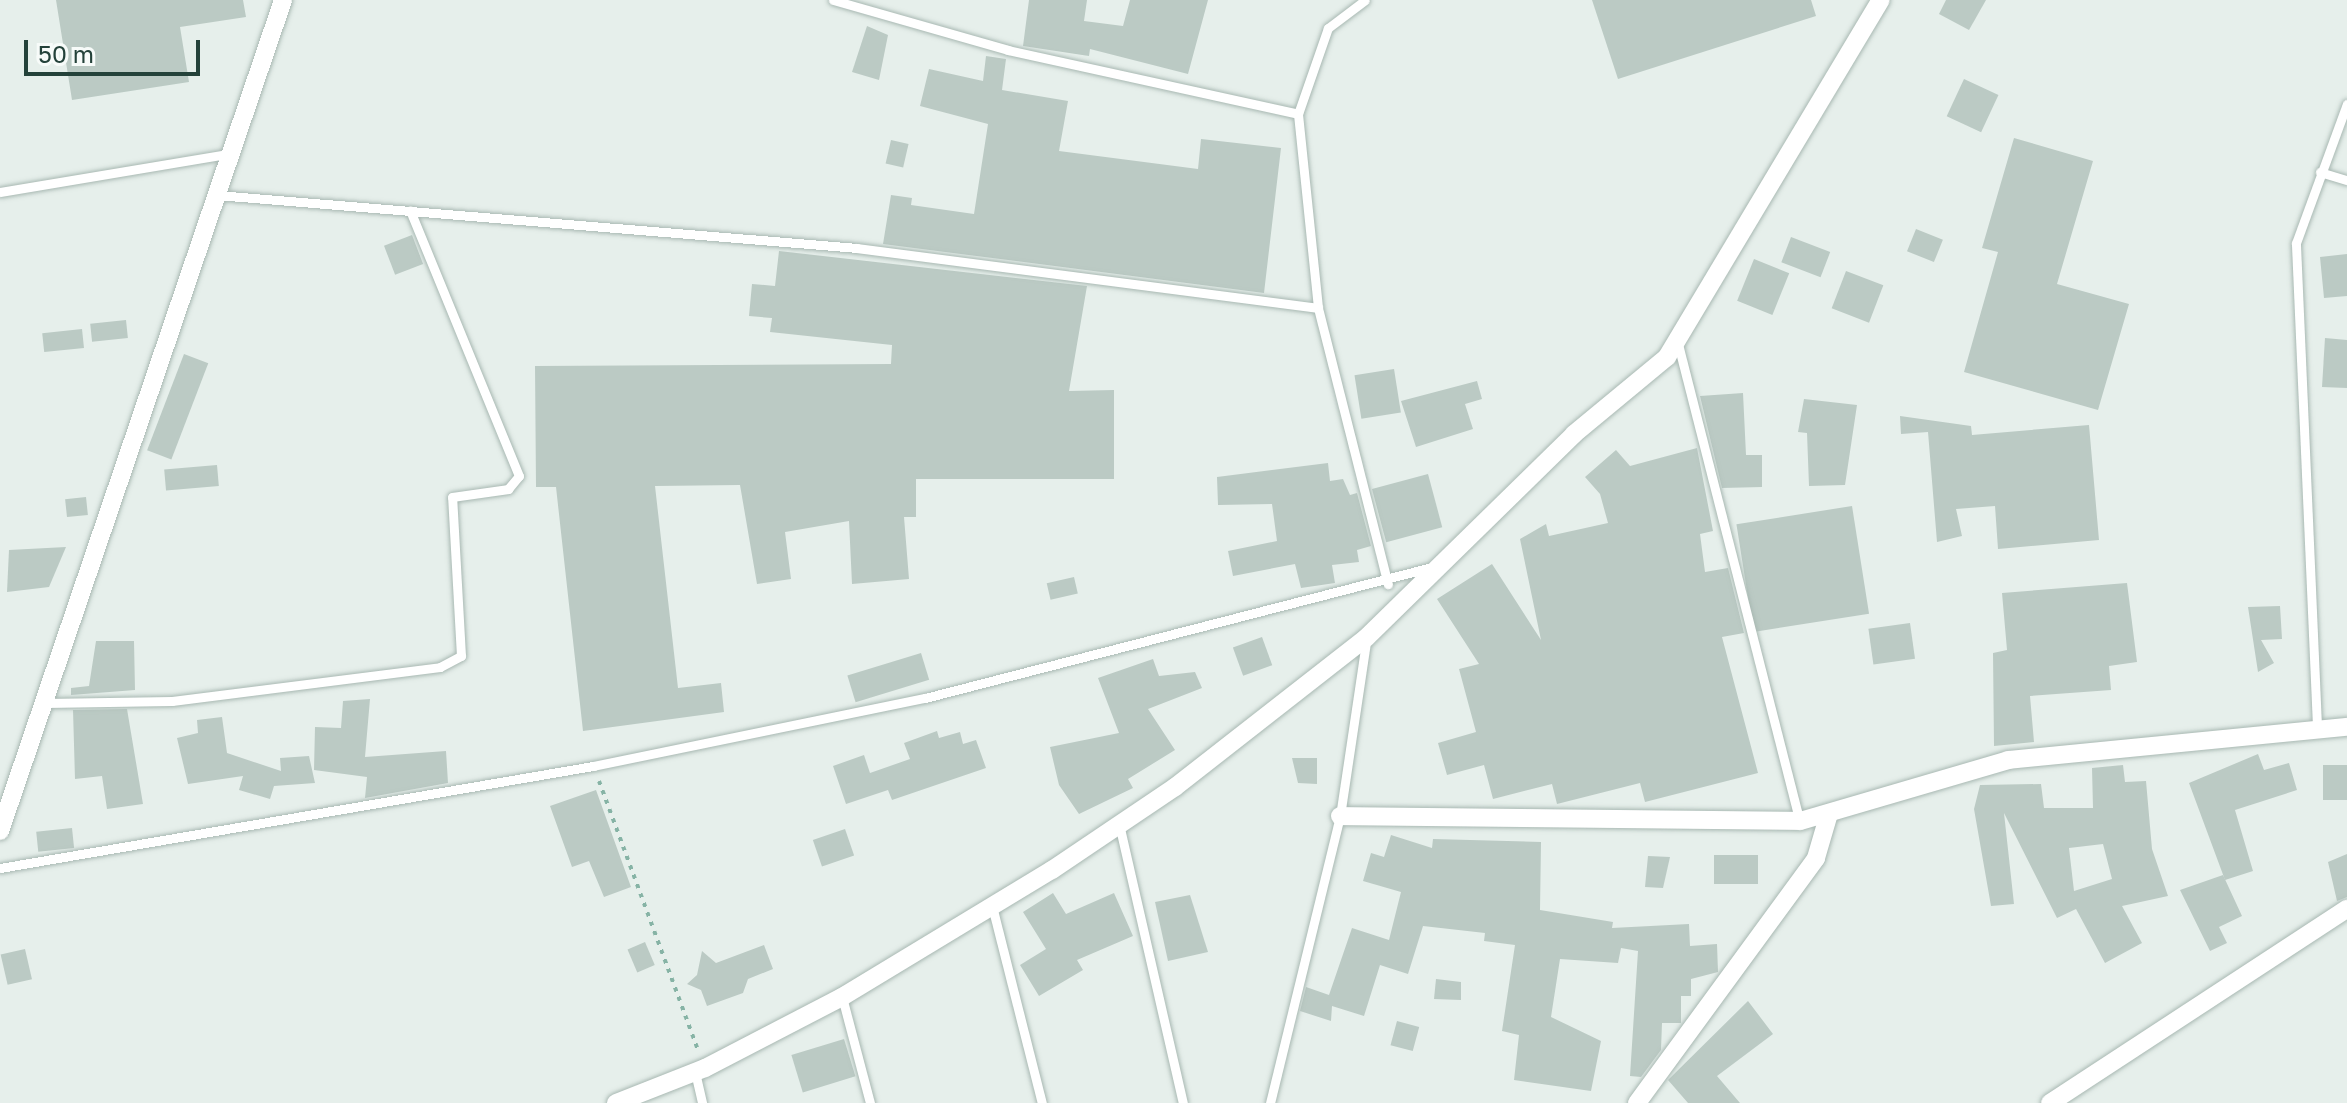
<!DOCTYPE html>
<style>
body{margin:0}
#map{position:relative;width:2347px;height:1103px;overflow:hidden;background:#e6efeb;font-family:"Golos Text",sans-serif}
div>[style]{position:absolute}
.building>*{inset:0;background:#bbcac4;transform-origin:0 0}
.path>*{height:4px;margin-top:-2px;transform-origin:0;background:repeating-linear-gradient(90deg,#86b3a5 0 4px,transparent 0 10px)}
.roads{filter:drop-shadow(0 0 2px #a8b8b2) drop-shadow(0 0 2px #a8b8b2)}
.lane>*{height:9px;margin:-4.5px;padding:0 4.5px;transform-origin:4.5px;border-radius:4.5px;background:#fff}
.street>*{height:18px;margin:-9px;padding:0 9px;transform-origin:9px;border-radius:9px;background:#fff}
span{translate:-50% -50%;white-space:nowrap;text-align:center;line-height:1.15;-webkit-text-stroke:7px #f7fbf9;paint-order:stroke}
.scale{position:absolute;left:24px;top:40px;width:176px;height:36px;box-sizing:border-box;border:4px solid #24423a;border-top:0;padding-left:10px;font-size:24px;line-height:28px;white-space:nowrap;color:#24423a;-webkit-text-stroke:6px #f7fbf9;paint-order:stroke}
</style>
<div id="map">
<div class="building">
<i style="clip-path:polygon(56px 0,243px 0,246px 17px,180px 27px,189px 82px,72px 100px)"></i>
<i style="clip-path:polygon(1029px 0,1087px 0,1084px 21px,1123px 26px,1130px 0,1208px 0,1188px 74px,1090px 49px,1089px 56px,1023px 46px)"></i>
<i style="clip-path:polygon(1592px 0,1811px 0,1816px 16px,1618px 79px)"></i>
<i style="clip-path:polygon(1946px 0,1986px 0,1969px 30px,1939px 14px)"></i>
<i style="clip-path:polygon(867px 26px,888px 35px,879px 80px,852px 72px)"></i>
<i style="clip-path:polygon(986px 56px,1006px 59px,1002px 90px,1068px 101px,1059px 151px,1198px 169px,1201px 139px,1281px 148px,1264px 293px,883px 244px,891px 195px,912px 198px,911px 205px,974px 214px,988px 124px,920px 106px,929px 69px,983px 81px)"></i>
<i style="left:1964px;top:79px;width:38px;height:41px;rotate:25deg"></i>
<i style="clip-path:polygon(2014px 138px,2093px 161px,2057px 284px,2129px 304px,2098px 410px,1964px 372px,1998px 252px,1982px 248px)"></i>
<i style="left:891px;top:140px;width:18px;height:24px;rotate:13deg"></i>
<i style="left:1916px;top:229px;width:29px;height:24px;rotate:22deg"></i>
<i style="left:412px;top:235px;width:31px;height:30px;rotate:69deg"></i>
<i style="left:1791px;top:237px;width:42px;height:27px;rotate:21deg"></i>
<i style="clip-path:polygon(779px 251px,1087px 286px,1069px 391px,1114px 390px,1114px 479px,916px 479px,916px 517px,904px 517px,909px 579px,852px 584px,849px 521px,785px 532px,791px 579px,757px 584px,740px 485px,655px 486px,678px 688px,721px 683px,724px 712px,583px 731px,556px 487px,536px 487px,535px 366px,891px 364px,892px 345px,770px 332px,772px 318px,749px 316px,752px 284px,775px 286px)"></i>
<i style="clip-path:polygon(2347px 254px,2347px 296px,2324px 298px,2320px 257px)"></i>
<i style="left:1754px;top:259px;width:38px;height:45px;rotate:22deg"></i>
<i style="left:1846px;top:271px;width:40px;height:40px;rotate:21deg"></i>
<i style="left:126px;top:320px;width:18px;height:36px;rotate:84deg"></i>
<i style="left:82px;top:329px;width:19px;height:40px;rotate:84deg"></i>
<i style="clip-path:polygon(2325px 338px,2347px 340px,2347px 388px,2322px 387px)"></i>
<i style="left:184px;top:354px;width:26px;height:103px;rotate:21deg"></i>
<i style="left:1394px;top:369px;width:44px;height:40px;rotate:81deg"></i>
<i style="clip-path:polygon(1477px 381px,1482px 399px,1465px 404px,1473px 429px,1416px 447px,1401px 401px)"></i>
<i style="clip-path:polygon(1743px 393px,1746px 455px,1762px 455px,1762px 487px,1722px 488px,1700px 396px)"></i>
<i style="clip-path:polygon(1804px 399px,1857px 405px,1845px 485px,1809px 486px,1807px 433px,1798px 432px)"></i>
<i style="clip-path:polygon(1900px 416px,1971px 426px,1972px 435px,2089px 425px,2099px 540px,1998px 549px,1995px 506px,1956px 509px,1962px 536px,1937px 542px,1928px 432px,1901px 434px)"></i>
<i style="clip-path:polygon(1697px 448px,1713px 531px,1700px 534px,1705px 572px,1728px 568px,1744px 633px,1722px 637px,1758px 773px,1645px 802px,1640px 783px,1557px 804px,1552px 784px,1493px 799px,1484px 765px,1447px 775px,1438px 743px,1476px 732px,1459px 669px,1479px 664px,1437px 599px,1492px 564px,1541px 640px,1520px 539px,1546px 524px,1549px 536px,1608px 523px,1600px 494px,1585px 477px,1616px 450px,1630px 466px)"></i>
<i style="clip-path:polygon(1328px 463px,1330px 481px,1343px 479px,1350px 495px,1357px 493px,1371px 546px,1357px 550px,1359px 562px,1332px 565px,1335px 583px,1301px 588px,1295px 564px,1233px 576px,1228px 551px,1277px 541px,1272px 504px,1218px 505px,1217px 477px)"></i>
<i style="left:217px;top:465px;width:21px;height:53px;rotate:85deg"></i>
<i style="left:1428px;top:474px;width:55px;height:58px;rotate:75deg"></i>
<i style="left:86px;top:497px;width:18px;height:21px;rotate:84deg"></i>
<i style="left:1852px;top:506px;width:109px;height:117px;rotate:81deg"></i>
<i style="clip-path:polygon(66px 547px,49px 587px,7px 592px,9px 550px)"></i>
<i style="left:1074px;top:577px;width:17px;height:28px;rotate:77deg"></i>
<i style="clip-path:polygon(2127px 583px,2137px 662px,2109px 666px,2111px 690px,2030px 696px,2034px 742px,1994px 746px,1993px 653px,2007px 650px,2002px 593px)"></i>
<i style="clip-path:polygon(2280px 606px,2282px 639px,2261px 640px,2274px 663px,2258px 672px,2248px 607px)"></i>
<i style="left:1910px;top:623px;width:36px;height:42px;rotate:82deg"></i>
<i style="left:1262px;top:637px;width:30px;height:31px;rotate:70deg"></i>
<i style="clip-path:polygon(96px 641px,134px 641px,135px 690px,71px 695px,71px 688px,89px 686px)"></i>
<i style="left:921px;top:653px;width:28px;height:77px;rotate:73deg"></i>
<i style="clip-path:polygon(1153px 659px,1159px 676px,1195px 672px,1202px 688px,1148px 709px,1175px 750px,1128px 779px,1133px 788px,1079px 814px,1059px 785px,1050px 747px,1119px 733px,1098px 678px)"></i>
<i style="clip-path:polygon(370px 699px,365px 757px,446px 751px,448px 783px,365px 798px,367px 777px,314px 770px,315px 727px,341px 728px,343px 701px)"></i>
<i style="clip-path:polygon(127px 709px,143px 804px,107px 809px,102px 776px,75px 779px,73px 710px)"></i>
<i style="clip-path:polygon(222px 717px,227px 753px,281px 771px,280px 758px,309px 756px,315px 783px,274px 786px,270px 799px,239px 790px,243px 776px,188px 784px,177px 738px,198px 733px,197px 720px)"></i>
<i style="clip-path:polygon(937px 731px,939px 738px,960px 732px,963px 744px,976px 740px,986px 768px,892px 800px,888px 790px,846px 804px,833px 766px,864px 755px,870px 773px,910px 759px,904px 743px)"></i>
<i style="clip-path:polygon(2258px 754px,2264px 770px,2289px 763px,2297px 790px,2235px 810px,2253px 871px,2225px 880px,2189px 783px)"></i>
<i style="clip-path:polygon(1292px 758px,1317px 758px,1317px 784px,1298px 783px)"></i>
<i style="clip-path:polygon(evenodd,2123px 765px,2125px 782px,2146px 781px,2152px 849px,2168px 896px,2122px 906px,2142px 943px,2105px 963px,2076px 909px,2057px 918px,2004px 813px,2014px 904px,1991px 906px,1974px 809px,1980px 785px,2041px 784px,2044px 808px,2093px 808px,2092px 768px,2123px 765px,2103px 844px,2112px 879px,2074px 891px,2069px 848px,2103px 844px)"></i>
<i style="left:2347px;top:765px;width:35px;height:24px;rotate:90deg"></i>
<i style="clip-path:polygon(596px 790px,631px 887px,604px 897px,589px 861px,572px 867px,550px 806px)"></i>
<i style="left:72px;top:828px;width:20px;height:36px;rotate:84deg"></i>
<i style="left:845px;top:829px;width:28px;height:34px;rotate:71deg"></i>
<i style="clip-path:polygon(1391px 835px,1432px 848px,1433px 839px,1541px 842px,1540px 910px,1613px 922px,1612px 928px,1689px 924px,1690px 946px,1717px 944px,1718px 972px,1691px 979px,1691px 996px,1681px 996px,1681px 1023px,1662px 1023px,1661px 1050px,1641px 1077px,1630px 1076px,1638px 951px,1621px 948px,1618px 963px,1560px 959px,1551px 1017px,1601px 1041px,1591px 1091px,1514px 1080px,1519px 1035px,1502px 1031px,1515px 945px,1484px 941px,1485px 933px,1423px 926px,1408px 974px,1380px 965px,1364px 1016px,1332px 1006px,1331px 1021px,1300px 1011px,1306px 987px,1329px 995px,1352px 928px,1389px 940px,1401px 892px,1363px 881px,1371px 853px,1384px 857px)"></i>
<i style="clip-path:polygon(2347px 854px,2347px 897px,2337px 901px,2328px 862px)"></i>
<i style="left:1714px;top:855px;width:44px;height:29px"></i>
<i style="clip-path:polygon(1648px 856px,1670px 857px,1663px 888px,1645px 887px)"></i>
<i style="clip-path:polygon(2223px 875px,2242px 916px,2219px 927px,2227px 943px,2210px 951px,2180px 890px)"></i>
<i style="clip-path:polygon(1053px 893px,1066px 914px,1114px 893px,1133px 936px,1077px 960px,1083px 970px,1039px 996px,1020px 965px,1046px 949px,1023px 912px)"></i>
<i style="clip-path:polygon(1190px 895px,1208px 952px,1168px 961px,1155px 902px)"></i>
<i style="left:645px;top:942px;width:25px;height:19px;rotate:67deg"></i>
<i style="clip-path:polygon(764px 945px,773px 969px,748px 979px,743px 993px,707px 1006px,701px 990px,687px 984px,697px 975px,702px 951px,716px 963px)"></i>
<i style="left:25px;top:949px;width:31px;height:25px;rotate:77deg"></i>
<i style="clip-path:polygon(1436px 979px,1461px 982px,1461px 1000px,1434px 999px)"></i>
<i style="clip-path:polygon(1748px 1001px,1773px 1034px,1717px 1076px,1740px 1103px,1688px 1103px,1668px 1080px)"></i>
<i style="left:1397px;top:1021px;width:23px;height:25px;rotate:15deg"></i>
<i style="left:844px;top:1039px;width:39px;height:55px;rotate:73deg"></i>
</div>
<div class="path">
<i style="left:599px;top:781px;width:287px;rotate:69.8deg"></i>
</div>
<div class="roads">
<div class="lane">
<i style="left:833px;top:0;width:182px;rotate:15.9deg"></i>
<i style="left:1008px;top:50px;width:297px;rotate:12.4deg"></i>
<i style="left:1298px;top:114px;width:195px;rotate:84.1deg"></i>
<i style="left:1318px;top:308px;width:285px;rotate:75.8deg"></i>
<i style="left:1298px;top:114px;width:91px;rotate:-70.8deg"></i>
<i style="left:1328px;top:28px;width:46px;rotate:-37.1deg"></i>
<i style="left:2320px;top:172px;width:28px;rotate:17deg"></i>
<i style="left:0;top:192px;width:231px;rotate:-9.5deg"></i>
<i style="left:217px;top:195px;width:642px;rotate:4.73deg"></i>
<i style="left:857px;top:248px;width:465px;rotate:7.4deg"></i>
<i style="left:1678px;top:344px;width:492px;rotate:75.7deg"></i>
<i style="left:45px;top:703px;width:127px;rotate:-0.9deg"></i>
<i style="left:172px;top:701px;width:270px;rotate:-7.2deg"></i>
<i style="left:440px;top:667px;width:24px;rotate:-28deg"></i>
<i style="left:461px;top:656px;width:159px;rotate:-93.2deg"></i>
<i style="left:452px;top:497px;width:57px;rotate:-8.1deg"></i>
<i style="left:508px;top:489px;width:17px;rotate:-50deg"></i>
<i style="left:519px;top:476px;width:287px;rotate:-112.3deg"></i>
<i style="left:2317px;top:726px;width:483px;rotate:-92.5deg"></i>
<i style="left:2296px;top:243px;width:148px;rotate:-69.9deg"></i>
<i style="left:1119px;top:824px;width:286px;rotate:77.1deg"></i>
<i style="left:0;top:868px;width:602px;rotate:-9.76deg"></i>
<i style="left:593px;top:766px;width:339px;rotate:-11.6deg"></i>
<i style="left:925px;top:698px;width:524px;rotate:-14.49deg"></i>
<i style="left:992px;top:906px;width:203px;rotate:75.8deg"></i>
<i style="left:842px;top:997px;width:110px;rotate:75.2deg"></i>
<i style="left:695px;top:1072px;width:32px;rotate:77deg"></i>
<i style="left:1270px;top:1103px;width:295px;rotate:-76.3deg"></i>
<i style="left:1340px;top:816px;width:176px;rotate:-81.5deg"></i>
</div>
<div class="street">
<i style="left:1340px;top:816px;width:460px;rotate:0.6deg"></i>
<i style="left:1800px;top:821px;width:217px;rotate:-16.3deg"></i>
<i style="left:2008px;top:760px;width:341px;rotate:-5.6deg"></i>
<i style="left:0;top:831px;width:878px;rotate:-71.19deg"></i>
<i style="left:616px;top:1103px;width:96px;rotate:-21.5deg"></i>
<i style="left:705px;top:1068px;width:154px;rotate:-27.4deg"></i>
<i style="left:842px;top:997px;width:245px;rotate:-31.2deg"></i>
<i style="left:1052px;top:870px;width:148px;rotate:-34deg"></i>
<i style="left:1175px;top:787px;width:242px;rotate:-38deg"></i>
<i style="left:1366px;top:638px;width:291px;rotate:-44.4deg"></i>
<i style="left:1574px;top:434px;width:121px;rotate:-39.6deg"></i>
<i style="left:1667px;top:357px;width:416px;rotate:-59.1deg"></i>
<i style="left:1637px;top:1103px;width:303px;rotate:-53.8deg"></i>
<i style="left:1816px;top:858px;width:43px;rotate:-73.7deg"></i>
<i style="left:2050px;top:1103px;width:355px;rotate:-33.2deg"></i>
</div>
</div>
<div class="scale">50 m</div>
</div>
